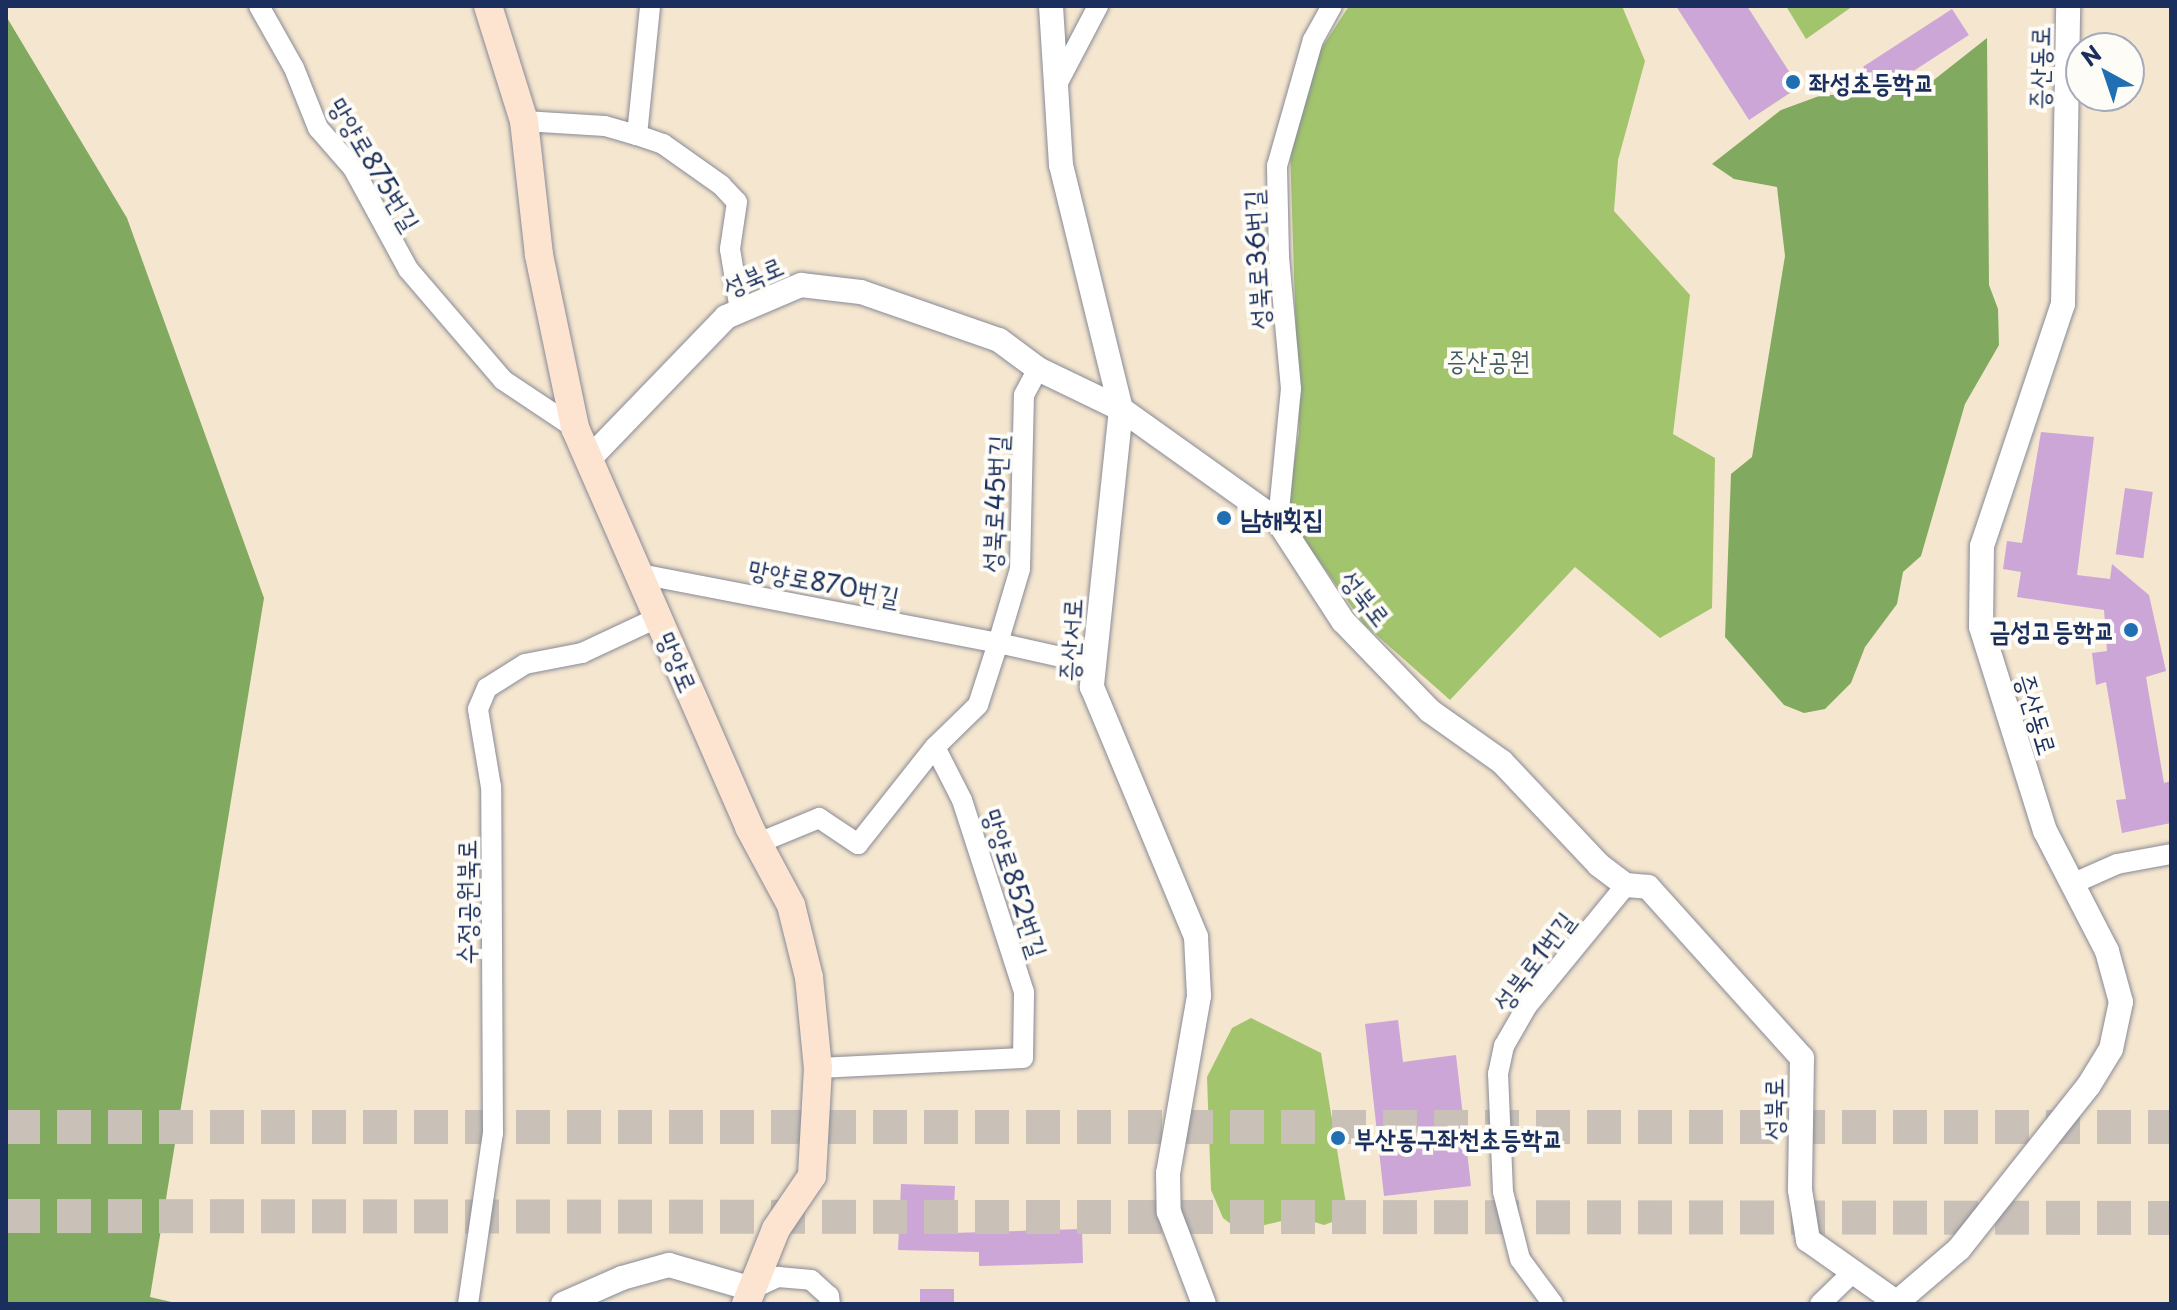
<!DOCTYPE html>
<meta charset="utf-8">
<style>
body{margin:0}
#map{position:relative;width:2177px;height:1310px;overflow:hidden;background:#f5e6cf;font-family:"Playpen Sans","Poor Story",sans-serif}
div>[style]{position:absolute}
.green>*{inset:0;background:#a2c46d}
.forest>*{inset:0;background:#81aa60}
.building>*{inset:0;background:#cba6d7;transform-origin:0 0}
.trunk-tunnel>*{height:34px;margin-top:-17px;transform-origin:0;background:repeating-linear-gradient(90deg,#c9c1b8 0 34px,transparent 0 51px)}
.roads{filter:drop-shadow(0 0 2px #888a96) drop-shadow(0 0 2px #888a96)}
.minor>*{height:20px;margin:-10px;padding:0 10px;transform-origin:10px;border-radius:10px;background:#fff}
.tertiary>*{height:24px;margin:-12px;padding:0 12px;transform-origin:12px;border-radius:12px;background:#fff}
.secondary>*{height:28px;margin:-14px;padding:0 14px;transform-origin:14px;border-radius:14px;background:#fde4d1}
.dots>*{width:22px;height:22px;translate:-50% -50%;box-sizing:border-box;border:4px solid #fdfcf7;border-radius:50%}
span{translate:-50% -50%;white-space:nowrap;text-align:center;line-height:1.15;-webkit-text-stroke:8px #fdfcf7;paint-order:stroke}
.street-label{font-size:26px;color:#1b2f5e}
.poi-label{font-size:26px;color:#1b2f5e;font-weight:700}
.left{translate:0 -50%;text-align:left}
.right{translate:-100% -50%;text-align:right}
.park-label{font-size:26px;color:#445c62}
.frame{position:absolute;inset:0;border:8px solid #1b2f5e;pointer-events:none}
.north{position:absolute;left:2065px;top:32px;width:80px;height:80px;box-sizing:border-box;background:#fdfcf7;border:2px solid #a3aaba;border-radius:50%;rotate:320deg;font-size:22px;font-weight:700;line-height:32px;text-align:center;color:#1b2f5e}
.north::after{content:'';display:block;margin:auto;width:28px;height:36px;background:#1f6fb2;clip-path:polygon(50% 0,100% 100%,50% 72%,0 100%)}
</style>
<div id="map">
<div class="green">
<i style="clip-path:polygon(1349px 6px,1622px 6px,1645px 61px,1618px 160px,1614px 211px,1690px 295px,1673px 434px,1715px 458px,1712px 608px,1660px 638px,1575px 567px,1450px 700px,1364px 624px,1285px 513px,1299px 432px,1290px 148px,1317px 55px)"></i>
<i style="clip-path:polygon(1786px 6px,1853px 6px,1806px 39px)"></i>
<i style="clip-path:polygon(1251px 1018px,1321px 1053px,1348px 1216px,1324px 1225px,1298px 1217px,1240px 1231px,1223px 1218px,1211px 1190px,1207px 1077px,1232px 1028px)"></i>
</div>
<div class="forest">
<i style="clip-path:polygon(6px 16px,127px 218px,264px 598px,150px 1297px,180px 1304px,6px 1304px)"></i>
<i style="clip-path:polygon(1987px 38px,1989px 285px,1998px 309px,1999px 345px,1965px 404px,1921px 556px,1903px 572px,1897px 604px,1865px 647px,1851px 683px,1825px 709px,1804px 713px,1784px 705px,1725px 637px,1731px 474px,1752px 457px,1785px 256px,1777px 187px,1734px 179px,1712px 164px,1781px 110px,1822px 95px,1916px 94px)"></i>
</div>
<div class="building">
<i style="clip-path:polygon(1676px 6px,1747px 6px,1799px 87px,1749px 120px)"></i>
<i style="left:1952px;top:9px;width:31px;height:106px;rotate:57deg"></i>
<i style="clip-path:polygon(2041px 432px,2094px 437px,2077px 575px,2110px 579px,2112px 564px,2149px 595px,2166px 671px,2146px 677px,2164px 783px,2171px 781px,2171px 823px,2122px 833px,2116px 800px,2126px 799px,2106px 682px,2096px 685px,2092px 653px,2107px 651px,2104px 610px,2017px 597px,2021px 572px,2003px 569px,2007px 541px,2022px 543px)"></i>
<i style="left:2125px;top:488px;width:28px;height:67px;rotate:8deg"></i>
<i style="clip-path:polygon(1398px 1020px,1403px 1062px,1456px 1055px,1471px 1186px,1384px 1196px,1365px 1024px)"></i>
<i style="clip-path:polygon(901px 1184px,955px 1186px,953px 1233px,1082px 1229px,1083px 1263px,979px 1266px,979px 1252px,898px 1250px)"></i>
<i style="left:920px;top:1289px;width:34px;height:15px"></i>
</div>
<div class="trunk-tunnel">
<i style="left:6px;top:1127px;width:2165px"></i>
<i style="left:6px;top:1216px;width:2165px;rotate:0.05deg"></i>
</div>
<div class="roads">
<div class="minor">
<i style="left:259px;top:6px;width:71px;rotate:60.6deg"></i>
<i style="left:294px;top:68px;width:65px;rotate:68.2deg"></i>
<i style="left:318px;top:128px;width:53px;rotate:48.8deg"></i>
<i style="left:353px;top:168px;width:115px;rotate:61.4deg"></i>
<i style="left:408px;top:269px;width:146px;rotate:49.4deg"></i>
<i style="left:503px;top:380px;width:87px;rotate:33.7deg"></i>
<i style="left:1055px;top:88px;width:93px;rotate:-62.3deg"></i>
<i style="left:524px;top:121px;width:81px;rotate:3.5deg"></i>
<i style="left:605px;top:126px;width:33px;rotate:16deg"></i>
<i style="left:637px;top:135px;width:28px;rotate:19deg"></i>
<i style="left:663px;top:144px;width:71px;rotate:35.3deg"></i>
<i style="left:721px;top:185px;width:23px;rotate:47deg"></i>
<i style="left:737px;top:202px;width:48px;rotate:98.5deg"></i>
<i style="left:730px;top:249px;width:62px;rotate:80.7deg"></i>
<i style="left:637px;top:135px;width:130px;rotate:-84.2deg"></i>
<i style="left:1278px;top:521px;width:133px;rotate:-84.4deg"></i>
<i style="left:1291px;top:389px;width:134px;rotate:-95.2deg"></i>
<i style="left:1279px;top:256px;width:90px;rotate:-91.3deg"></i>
<i style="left:1277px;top:166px;width:131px;rotate:-74.1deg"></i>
<i style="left:1313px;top:40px;width:39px;rotate:-61deg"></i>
<i style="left:640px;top:574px;width:365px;rotate:10.9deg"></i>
<i style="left:998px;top:643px;width:77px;rotate:-73.4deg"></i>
<i style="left:1020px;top:569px;width:174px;rotate:-88.7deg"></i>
<i style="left:1024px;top:395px;width:30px;rotate:-62deg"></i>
<i style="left:761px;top:842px;width:63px;rotate:-22.5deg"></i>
<i style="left:819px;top:818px;width:47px;rotate:33.7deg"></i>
<i style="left:858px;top:844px;width:124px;rotate:-51.6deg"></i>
<i style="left:2072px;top:884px;width:49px;rotate:-24deg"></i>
<i style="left:2117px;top:864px;width:55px;rotate:-10.5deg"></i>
<i style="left:818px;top:1068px;width:205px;rotate:-2.8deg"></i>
<i style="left:1023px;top:1058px;width:66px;rotate:-89.1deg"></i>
<i style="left:1024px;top:992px;width:202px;rotate:-107.9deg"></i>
<i style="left:962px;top:800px;width:59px;rotate:-117deg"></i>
<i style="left:935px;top:747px;width:60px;rotate:-44.3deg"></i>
<i style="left:978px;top:705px;width:65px;rotate:-72.1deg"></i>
<i style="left:998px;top:643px;width:97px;rotate:12.5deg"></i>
<i style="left:752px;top:1289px;width:29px;rotate:-25deg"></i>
<i style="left:778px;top:1277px;width:33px;rotate:5deg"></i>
<i style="left:811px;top:1280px;width:24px;rotate:42deg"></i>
<i style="left:829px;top:1296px;width:8px;rotate:83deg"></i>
<i style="left:468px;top:1304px;width:173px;rotate:-81.7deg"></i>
<i style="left:493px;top:1133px;width:346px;rotate:-90.3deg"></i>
<i style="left:491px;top:787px;width:79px;rotate:-99.5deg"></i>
<i style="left:478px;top:709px;width:23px;rotate:-67deg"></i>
<i style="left:487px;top:688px;width:45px;rotate:-32.3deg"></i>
<i style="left:525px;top:664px;width:58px;rotate:-10.9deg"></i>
<i style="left:582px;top:653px;width:85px;rotate:-25.1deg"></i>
<i style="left:1553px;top:1304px;width:56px;rotate:-126.3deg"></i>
<i style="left:1520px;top:1259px;width:69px;rotate:-104.2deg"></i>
<i style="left:1503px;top:1192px;width:118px;rotate:-92.4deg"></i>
<i style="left:1498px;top:1074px;width:29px;rotate:-78deg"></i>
<i style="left:1504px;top:1046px;width:46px;rotate:-60.1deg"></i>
<i style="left:1527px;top:1006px;width:156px;rotate:-50.7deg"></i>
<i style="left:1820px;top:1304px;width:46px;rotate:-44.1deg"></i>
</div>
<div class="tertiary">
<i style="left:1051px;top:6px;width:159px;rotate:86.4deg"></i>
<i style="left:1061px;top:165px;width:251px;rotate:76.2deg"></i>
<i style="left:1121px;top:409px;width:280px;rotate:96deg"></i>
<i style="left:1092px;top:687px;width:271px;rotate:67.4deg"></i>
<i style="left:1196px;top:937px;width:59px;rotate:87.1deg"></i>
<i style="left:1199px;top:996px;width:180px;rotate:99.9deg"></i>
<i style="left:1168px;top:1173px;width:39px;rotate:89deg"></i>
<i style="left:1169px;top:1212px;width:98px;rotate:69.2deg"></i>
<i style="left:589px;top:459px;width:197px;rotate:-46deg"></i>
<i style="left:726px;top:317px;width:82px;rotate:-23.1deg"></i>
<i style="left:801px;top:285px;width:60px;rotate:6.7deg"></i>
<i style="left:861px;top:292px;width:146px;rotate:19.2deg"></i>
<i style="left:999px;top:340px;width:49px;rotate:36.6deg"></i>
<i style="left:1038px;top:369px;width:92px;rotate:25.7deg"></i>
<i style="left:1121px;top:409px;width:193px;rotate:35.5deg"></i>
<i style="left:1278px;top:521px;width:119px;rotate:57deg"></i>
<i style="left:1343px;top:621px;width:125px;rotate:46deg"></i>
<i style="left:1430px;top:711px;width:88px;rotate:35.3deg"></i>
<i style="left:1502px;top:762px;width:141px;rotate:46.7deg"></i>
<i style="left:1599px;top:865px;width:34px;rotate:37deg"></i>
<i style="left:1626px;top:885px;width:22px;rotate:5deg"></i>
<i style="left:1648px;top:887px;width:230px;rotate:48deg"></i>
<i style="left:1802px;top:1058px;width:132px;rotate:90.9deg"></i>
<i style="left:1800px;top:1190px;width:51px;rotate:80.9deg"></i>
<i style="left:1808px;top:1240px;width:108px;rotate:35.2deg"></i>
<i style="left:563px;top:1304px;width:64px;rotate:-23.8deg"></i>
<i style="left:622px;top:1278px;width:49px;rotate:-15.5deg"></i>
<i style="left:669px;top:1265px;width:86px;rotate:16.1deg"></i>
<i style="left:1895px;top:1304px;width:84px;rotate:-40.7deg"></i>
<i style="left:1959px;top:1249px;width:209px;rotate:-51.6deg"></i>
<i style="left:2089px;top:1085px;width:42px;rotate:-58.6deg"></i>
<i style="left:2111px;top:1049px;width:48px;rotate:-78deg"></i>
<i style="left:2121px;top:1002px;width:53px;rotate:-105.4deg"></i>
<i style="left:2107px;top:951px;width:135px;rotate:-117.3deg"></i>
<i style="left:2045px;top:831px;width:214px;rotate:-107.4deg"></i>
<i style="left:1981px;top:627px;width:81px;rotate:-89.3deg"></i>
<i style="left:1982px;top:546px;width:255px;rotate:-71.5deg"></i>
<i style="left:2063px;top:304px;width:298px;rotate:-89deg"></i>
</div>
<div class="secondary">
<i style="left:488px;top:6px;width:121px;rotate:72.6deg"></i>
<i style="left:524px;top:121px;width:135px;rotate:83.6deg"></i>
<i style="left:539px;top:255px;width:177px;rotate:78.2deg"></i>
<i style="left:575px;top:428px;width:435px;rotate:66.4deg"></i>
<i style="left:749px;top:827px;width:89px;rotate:61.7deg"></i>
<i style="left:791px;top:905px;width:74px;rotate:76deg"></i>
<i style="left:809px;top:977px;width:91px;rotate:84.4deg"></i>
<i style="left:818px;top:1068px;width:108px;rotate:93.2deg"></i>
<i style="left:812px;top:1176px;width:64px;rotate:124.2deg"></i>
<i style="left:776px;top:1229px;width:81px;rotate:111.8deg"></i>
</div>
</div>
<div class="dots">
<i style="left:1793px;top:82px;background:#1f6fb2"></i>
<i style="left:1224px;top:518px;background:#1f6fb2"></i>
<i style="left:2131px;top:630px;background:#1f6fb2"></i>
<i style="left:1338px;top:1138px;background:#1f6fb2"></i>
</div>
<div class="street-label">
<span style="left:2039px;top:68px;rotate:-89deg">증산동로</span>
<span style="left:375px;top:164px;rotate:59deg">망양로875번길</span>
<span style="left:1256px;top:260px;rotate:-93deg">성북로36번길</span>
<span style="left:753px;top:276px;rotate:-23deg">성북로</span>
<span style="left:994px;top:504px;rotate:-87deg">성북로45번길</span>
<span style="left:824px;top:582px;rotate:11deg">망양로870번길</span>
<span style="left:1366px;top:598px;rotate:52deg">성북로</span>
<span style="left:1070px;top:640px;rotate:-87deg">증산서로</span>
<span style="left:678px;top:662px;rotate:67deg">망양로</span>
<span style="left:2037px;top:714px;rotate:73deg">증산동로</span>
<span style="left:1016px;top:883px;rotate:72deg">망양로852번길</span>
<span style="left:466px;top:902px;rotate:-90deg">수정공원북로</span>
<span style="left:1533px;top:961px;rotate:-53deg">성북로1번길</span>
<span style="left:1773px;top:1109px;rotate:-90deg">성북로</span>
</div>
<div class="poi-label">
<span class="left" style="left:1809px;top:82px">좌성초등학교</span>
<span class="left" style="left:1240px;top:518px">남해횟집</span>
<span class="right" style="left:2115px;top:630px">금성고등학교</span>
<span class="left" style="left:1354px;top:1138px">부산동구좌천초등학교</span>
</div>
<div class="park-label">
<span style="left:1488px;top:360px">증산공원</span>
</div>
<div class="frame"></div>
<div class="north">N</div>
</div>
